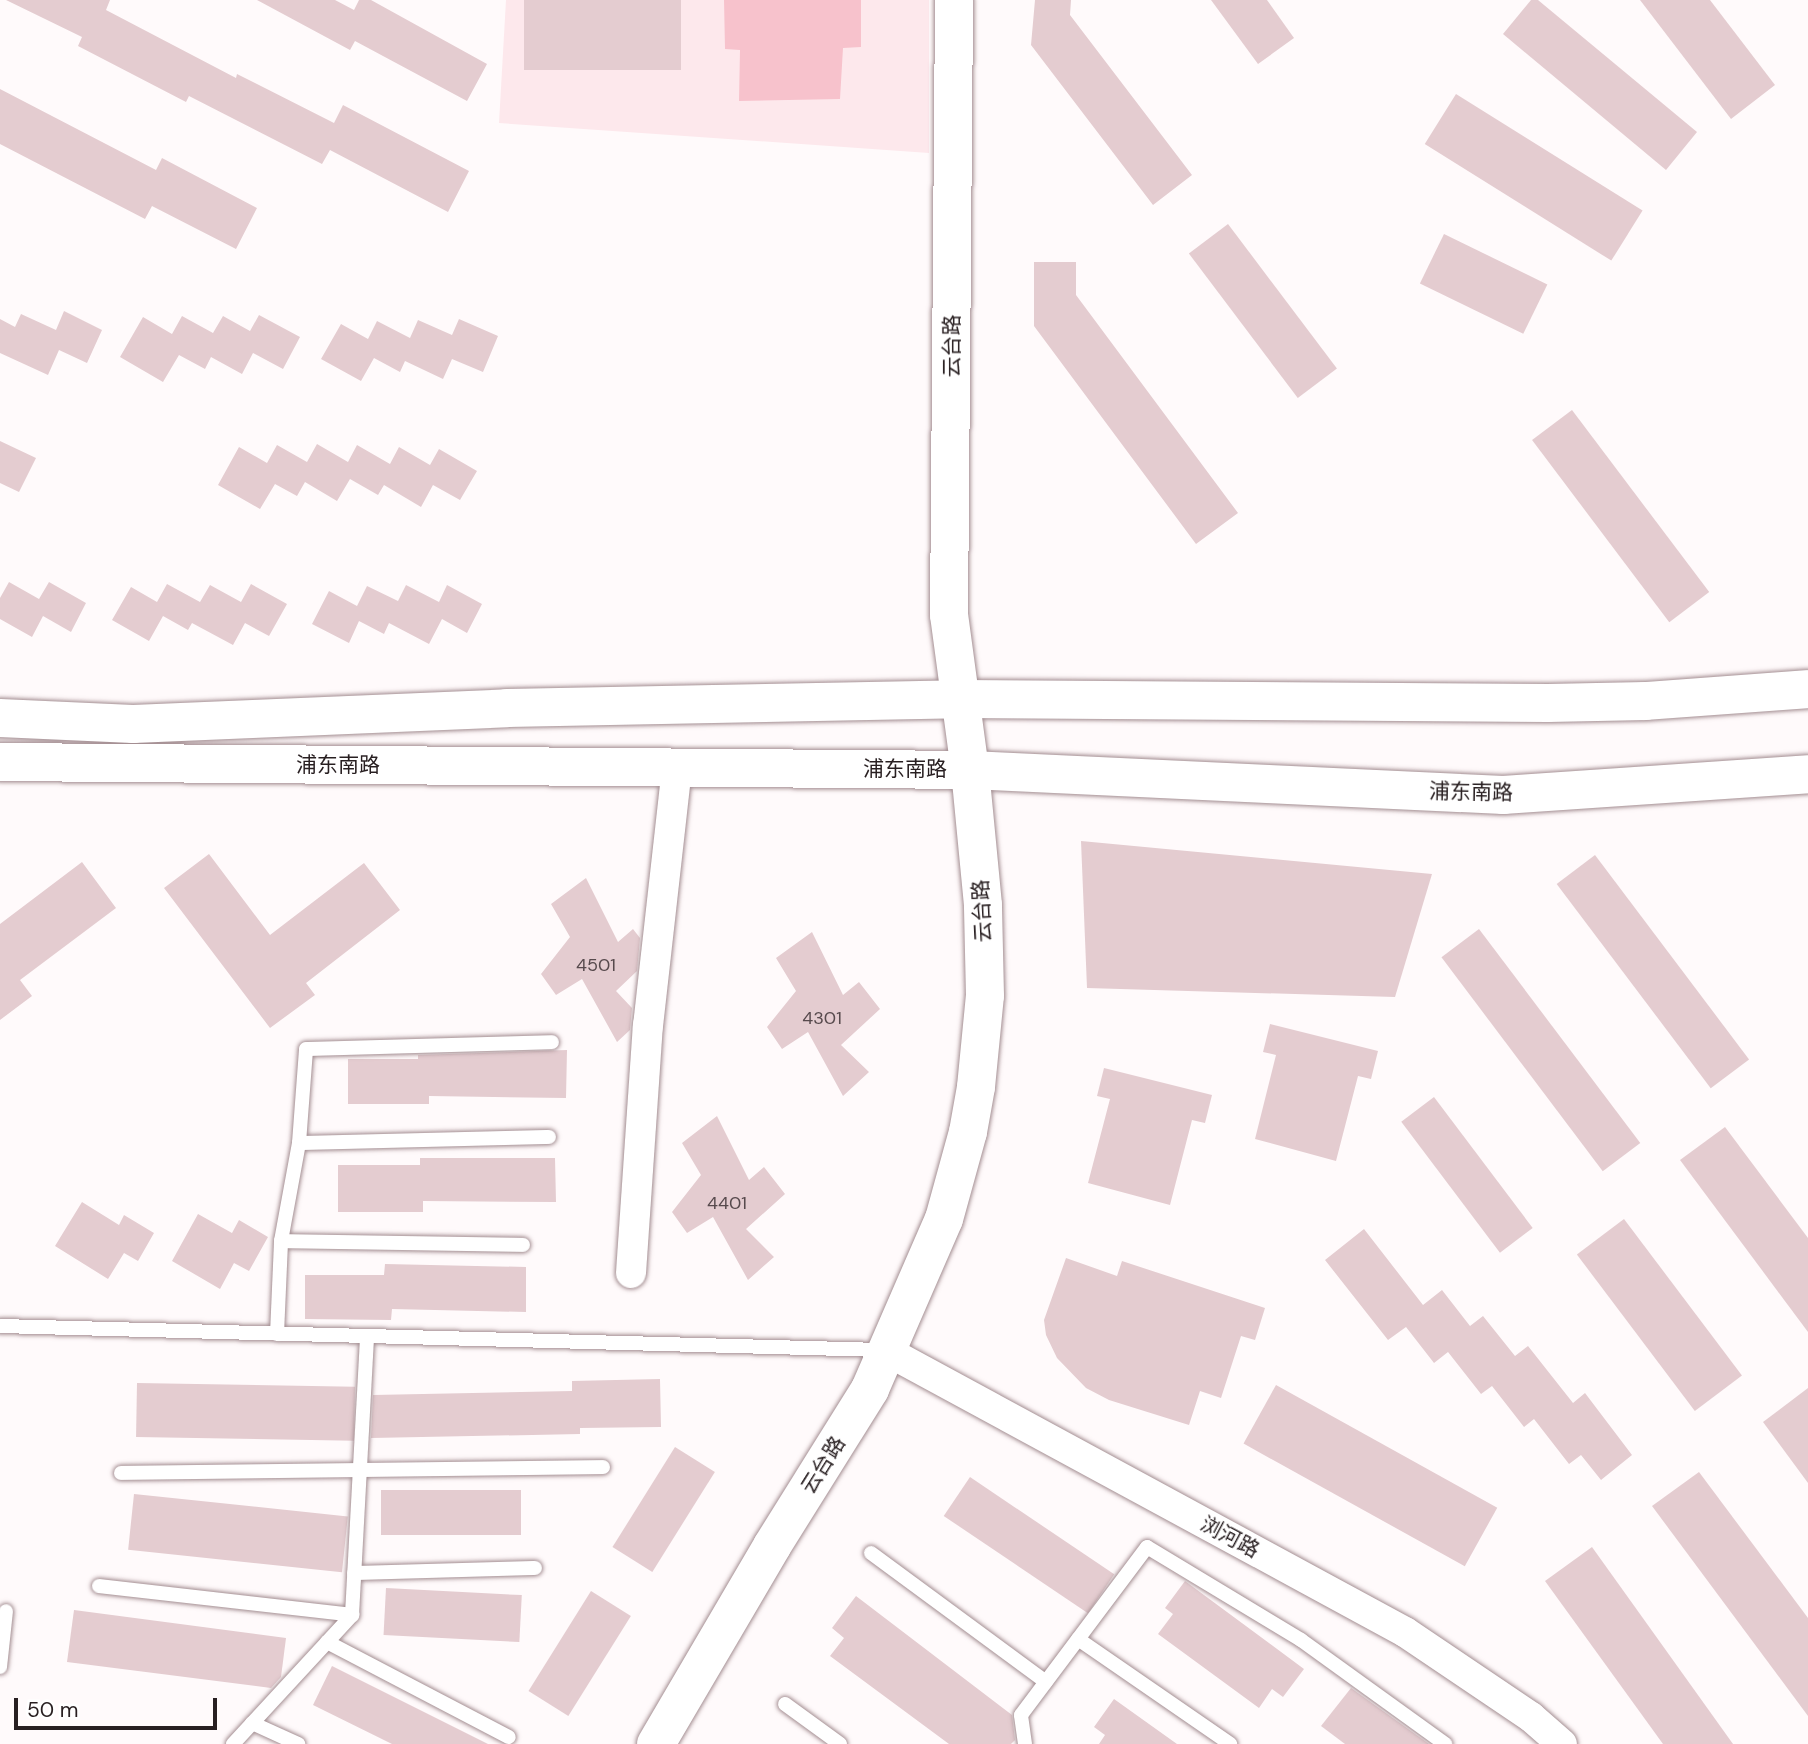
<!DOCTYPE html>
<meta charset="utf-8">
<style>
body{margin:0}
#map{position:relative;width:1808px;height:1744px;overflow:hidden;background:#fffafb;font-family:"DM Sans","Noto Sans SC",sans-serif}
div>[style]{position:absolute}
.built>*{inset:0;background:#fde8ec}
.green>*{inset:0;background:#f7c2cc}
.building>*{inset:0;background:#e4ccd0;transform-origin:0 0}
.roads{filter:drop-shadow(0 0 2px #a48e92) drop-shadow(0 0 2px #a48e92)}
.lane>*{height:14px;margin:-7px;padding:0 7px;transform-origin:7px;border-radius:7px;background:#fff}
.street>*{height:30px;margin:-15px;padding:0 15px;transform-origin:15px;border-radius:15px;background:#fff}
.secondary>*{height:38px;margin:-19px;padding:0 19px;transform-origin:19px;border-radius:19px;background:#fff}
.primary>*{height:38px;margin:-19px;padding:0 19px;transform-origin:19px;border-radius:19px;background:#fff}
span{translate:-50% -50%;white-space:nowrap;text-align:center;line-height:1.15;-webkit-text-stroke:6px #fff;paint-order:stroke}
.number-label{font-size:18px;color:#574a4d}
.number-label span{-webkit-text-stroke-width:0}
.street-label{font-size:21px;color:#281f21}
.scale{position:absolute;left:14px;top:1698px;width:203px;height:32px;box-sizing:border-box;border:4px solid #281f21;border-top:0;padding-left:9px;font-size:21px;line-height:24px;white-space:nowrap;color:#281f21;-webkit-text-stroke:5px #fff;paint-order:stroke}
</style>
<div id="map">
<div class="built">
<i style="clip-path:polygon(506px 0,929px 0,929px 153px,499px 123px)"></i>
</div>
<div class="green">
<i style="clip-path:polygon(724px 0,861px 0,861px 47px,843px 48px,840px 99px,739px 101px,740px 50px,725px 49px)"></i>
</div>
<div class="building">
<i style="clip-path:polygon(6px 0,110px 0,106px 10px,236px 78px,237px 74px,334px 123px,343px 105px,469px 171px,448px 212px,330px 150px,322px 164px,189px 96px,186px 102px,78px 46px,82px 37px)"></i>
<i style="clip-path:polygon(257px 0,335px 0,354px 10px,359px 0,371px 0,487px 64px,467px 101px,355px 41px,350px 50px)"></i>
<i style="left:524px;top:0;width:157px;height:70px"></i>
<i style="clip-path:polygon(1035px 0,1071px 0,1070px 15px,1192px 175px,1153px 205px,1031px 45px)"></i>
<i style="clip-path:polygon(1211px 0,1267px 0,1294px 38px,1258px 64px)"></i>
<i style="clip-path:polygon(1531px 0,1538px 0,1697px 132px,1666px 170px,1503px 34px)"></i>
<i style="clip-path:polygon(1640px 0,1710px 0,1775px 85px,1731px 119px)"></i>
<i style="clip-path:polygon(0 89px,156px 170px,162px 158px,257px 208px,236px 249px,152px 206px,145px 219px,0 144px)"></i>
<i style="left:1456px;top:94px;width:220px;height:59px;rotate:32deg"></i>
<i style="left:1228px;top:224px;width:181px;height:49px;rotate:53deg"></i>
<i style="left:1444px;top:234px;width:115px;height:55px;rotate:26deg"></i>
<i style="clip-path:polygon(1034px 262px,1076px 262px,1076px 295px,1238px 513px,1196px 544px,1034px 326px)"></i>
<i style="clip-path:polygon(64px 311px,102px 330px,87px 363px,59px 350px,48px 375px,0 353px,0 319px,15px 327px,21px 314px,56px 330px)"></i>
<i style="clip-path:polygon(259px 315px,300px 337px,283px 369px,253px 353px,242px 374px,211px 357px,205px 369px,179px 355px,163px 382px,120px 357px,143px 317px,172px 334px,182px 316px,213px 333px,223px 316px,250px 331px)"></i>
<i style="clip-path:polygon(459px 319px,498px 336px,483px 372px,452px 359px,443px 379px,405px 361px,400px 372px,374px 358px,361px 381px,321px 359px,341px 324px,368px 339px,377px 321px,410px 338px,418px 320px,452px 335px)"></i>
<i style="left:1572px;top:410px;width:228px;height:50px;rotate:53deg"></i>
<i style="clip-path:polygon(0 441px,36px 458px,19px 492px,0 483px)"></i>
<i style="clip-path:polygon(317px 444px,348px 462px,357px 445px,390px 464px,399px 447px,430px 465px,439px 449px,477px 471px,460px 500px,433px 485px,421px 507px,384px 485px,378px 495px,350px 479px,337px 501px,305px 482px,297px 496px,275px 484px,260px 509px,218px 485px,239px 447px,267px 463px,277px 445px,307px 462px)"></i>
<i style="clip-path:polygon(9px 582px,39px 599px,49px 582px,86px 603px,71px 632px,43px 616px,32px 637px,0 619px,0 598px)"></i>
<i style="clip-path:polygon(167px 584px,200px 602px,210px 585px,241px 602px,251px 584px,287px 604px,269px 636px,245px 623px,233px 645px,192px 623px,188px 630px,163px 616px,149px 641px,112px 620px,131px 587px,157px 602px)"></i>
<i style="clip-path:polygon(406px 585px,439px 602px,447px 585px,482px 604px,467px 633px,442px 619px,429px 644px,389px 623px,384px 634px,359px 621px,349px 643px,312px 624px,329px 591px,357px 606px,367px 586px,398px 601px)"></i>
<i style="clip-path:polygon(1081px 841px,1432px 874px,1395px 997px,1087px 988px)"></i>
<i style="clip-path:polygon(209px 854px,270px 935px,364px 863px,400px 910px,306px 983px,315px 995px,270px 1028px,164px 888px)"></i>
<i style="left:1595px;top:855px;width:256px;height:48px;rotate:53deg"></i>
<i style="clip-path:polygon(82px 862px,116px 908px,20px 980px,32px 996px,0 1020px,0 924px)"></i>
<i style="clip-path:polygon(586px 878px,618px 942px,633px 929px,640px 938px,637px 971px,616px 991px,632px 1008px,630px 1030px,617px 1042px,582px 979px,556px 995px,541px 974px,570px 937px,551px 904px)"></i>
<i style="left:1479px;top:929px;width:268px;height:47px;rotate:53deg"></i>
<i style="clip-path:polygon(812px 932px,843px 995px,859px 982px,880px 1009px,841px 1045px,869px 1072px,843px 1096px,808px 1032px,782px 1049px,767px 1027px,796px 991px,776px 958px)"></i>
<i style="clip-path:polygon(1270px 1024px,1378px 1051px,1371px 1079px,1358px 1076px,1336px 1161px,1255px 1139px,1276px 1055px,1263px 1052px)"></i>
<i style="clip-path:polygon(567px 1050px,566px 1098px,429px 1096px,429px 1104px,348px 1104px,348px 1059px,418px 1059px,418px 1055px)"></i>
<i style="clip-path:polygon(1104px 1068px,1212px 1095px,1205px 1123px,1192px 1120px,1170px 1205px,1088px 1183px,1110px 1099px,1097px 1096px)"></i>
<i style="left:1434px;top:1097px;width:164px;height:41px;rotate:53deg"></i>
<i style="clip-path:polygon(717px 1116px,749px 1180px,764px 1167px,785px 1194px,746px 1229px,774px 1257px,748px 1280px,713px 1217px,687px 1233px,672px 1212px,701px 1175px,682px 1143px)"></i>
<i style="clip-path:polygon(1725px 1127px,1808px 1238px,1808px 1332px,1680px 1160px)"></i>
<i style="clip-path:polygon(420px 1158px,555px 1158px,556px 1202px,423px 1201px,423px 1212px,338px 1212px,338px 1165px,420px 1165px)"></i>
<i style="clip-path:polygon(82px 1202px,119px 1225px,124px 1215px,154px 1233px,138px 1261px,124px 1253px,108px 1279px,55px 1246px)"></i>
<i style="clip-path:polygon(198px 1214px,232px 1233px,239px 1220px,268px 1237px,249px 1271px,234px 1263px,220px 1289px,172px 1261px)"></i>
<i style="left:1624px;top:1219px;width:196px;height:59px;rotate:53deg"></i>
<i style="clip-path:polygon(1364px 1229px,1423px 1305px,1442px 1290px,1470px 1326px,1483px 1316px,1515px 1356px,1528px 1346px,1573px 1403px,1585px 1393px,1632px 1455px,1601px 1480px,1581px 1455px,1569px 1464px,1534px 1419px,1524px 1427px,1492px 1386px,1481px 1394px,1448px 1352px,1434px 1363px,1406px 1327px,1388px 1340px,1325px 1260px)"></i>
<i style="clip-path:polygon(1066px 1258px,1117px 1276px,1122px 1261px,1265px 1308px,1255px 1340px,1241px 1336px,1221px 1398px,1200px 1391px,1189px 1425px,1109px 1400px,1086px 1388px,1057px 1358px,1046px 1335px,1044px 1320px)"></i>
<i style="clip-path:polygon(385px 1264px,526px 1267px,526px 1312px,392px 1309px,391px 1320px,305px 1319px,305px 1275px,384px 1275px)"></i>
<i style="clip-path:polygon(660px 1379px,661px 1427px,580px 1428px,580px 1434px,371px 1438px,373px 1395px,572px 1391px,572px 1381px)"></i>
<i style="left:137px;top:1383px;width:218px;height:54px;rotate:1deg"></i>
<i style="left:1276px;top:1385px;width:253px;height:67px;rotate:29deg"></i>
<i style="clip-path:polygon(1808px 1388px,1808px 1483px,1763px 1422px)"></i>
<i style="left:675px;top:1447px;width:47px;height:118px;rotate:32deg"></i>
<i style="clip-path:polygon(1699px 1472px,1808px 1618px,1808px 1716px,1652px 1506px)"></i>
<i style="left:970px;top:1477px;width:174px;height:47px;rotate:34deg"></i>
<i style="left:381px;top:1490px;width:140px;height:45px"></i>
<i style="left:134px;top:1494px;width:215px;height:56px;rotate:6deg"></i>
<i style="clip-path:polygon(1592px 1547px,1733px 1744px,1663px 1744px,1545px 1581px)"></i>
<i style="clip-path:polygon(1185px 1581px,1304px 1669px,1283px 1697px,1272px 1689px,1259px 1708px,1158px 1634px,1173px 1614px,1165px 1608px)"></i>
<i style="left:386px;top:1588px;width:136px;height:47px;rotate:3deg"></i>
<i style="left:591px;top:1591px;width:47px;height:118px;rotate:32deg"></i>
<i style="clip-path:polygon(856px 1596px,1012px 1715px,1015px 1740px,1011px 1744px,949px 1744px,830px 1656px,844px 1638px,832px 1628px)"></i>
<i style="clip-path:polygon(74px 1610px,286px 1638px,281px 1677px,271px 1688px,67px 1662px)"></i>
<i style="clip-path:polygon(332px 1666px,488px 1744px,392px 1744px,313px 1705px)"></i>
<i style="clip-path:polygon(1351px 1688px,1429px 1744px,1345px 1744px,1321px 1726px)"></i>
<i style="clip-path:polygon(1114px 1699px,1177px 1744px,1099px 1744px,1105px 1735px,1094px 1727px)"></i>
</div>
<div class="roads">
<div class="lane">
<i style="left:299px;top:1143px;width:250px;rotate:-1.4deg"></i>
<i style="left:281px;top:1241px;width:100px;rotate:-79.6deg"></i>
<i style="left:299px;top:1143px;width:94px;rotate:-85.7deg"></i>
<i style="left:306px;top:1049px;width:246px;rotate:-1.6deg"></i>
<i style="left:0;top:1326px;width:883px;rotate:1.56deg"></i>
<i style="left:277px;top:1334px;width:93px;rotate:-87.5deg"></i>
<i style="left:281px;top:1241px;width:242px;rotate:0.9deg"></i>
<i style="left:121px;top:1473px;width:482px;rotate:-0.7deg"></i>
<i style="left:871px;top:1553px;width:217px;rotate:36.4deg"></i>
<i style="left:354px;top:1573px;width:181px;rotate:-1.6deg"></i>
<i style="left:99px;top:1586px;width:255px;rotate:6.5deg"></i>
<i style="left:1078px;top:1639px;width:185px;rotate:34.6deg"></i>
<i style="left:327px;top:1642px;width:205px;rotate:27.6deg"></i>
<i style="left:0;top:1667px;width:56px;rotate:-83.9deg"></i>
<i style="left:785px;top:1704px;width:68px;rotate:36deg"></i>
<i style="left:252px;top:1723px;width:51px;rotate:24.5deg"></i>
<i style="left:233px;top:1744px;width:176px;rotate:-47.3deg"></i>
<i style="left:352px;top:1615px;width:279px;rotate:-86.9deg"></i>
<i style="left:1025px;top:1744px;width:29px;rotate:-98deg"></i>
<i style="left:1021px;top:1715px;width:210px;rotate:-53.1deg"></i>
<i style="left:1147px;top:1547px;width:180px;rotate:31.1deg"></i>
<i style="left:1301px;top:1640px;width:178px;rotate:35.8deg"></i>
</div>
<div class="street">
<i style="left:631px;top:1273px;width:248px;rotate:-86.1deg"></i>
<i style="left:648px;top:1026px;width:261px;rotate:-83.6deg"></i>
<i style="left:885px;top:1350px;width:592px;rotate:28.47deg"></i>
<i style="left:1405px;top:1632px;width:152px;rotate:34deg"></i>
<i style="left:1531px;top:1717px;width:41px;rotate:41.1deg"></i>
</div>
<div class="secondary">
<i style="left:656px;top:1744px;width:229px;rotate:-59.6deg"></i>
<i style="left:772px;top:1546px;width:185px;rotate:-58deg"></i>
<i style="left:870px;top:1389px;width:185px;rotate:-66.5deg"></i>
<i style="left:944px;top:1219px;width:90px;rotate:-74.6deg"></i>
<i style="left:968px;top:1132px;width:46px;rotate:-79.9deg"></i>
<i style="left:976px;top:1087px;width:91px;rotate:-84.4deg"></i>
<i style="left:985px;top:996px;width:91px;rotate:-91.3deg"></i>
<i style="left:983px;top:905px;width:136px;rotate:-95.5deg"></i>
<i style="left:970px;top:770px;width:156px;rotate:-97.7deg"></i>
<i style="left:949px;top:615px;width:615px;rotate:-89.53deg"></i>
</div>
<div class="primary">
<i style="left:0;top:718px;width:133px;rotate:2.6deg"></i>
<i style="left:133px;top:724px;width:374px;rotate:-2.4deg"></i>
<i style="left:507px;top:708px;width:452px;rotate:-1.1deg"></i>
<i style="left:959px;top:699px;width:589px;rotate:0.39deg"></i>
<i style="left:1548px;top:703px;width:98px;rotate:-1.2deg"></i>
<i style="left:1646px;top:701px;width:162px;rotate:-4.2deg"></i>
<i style="left:0;top:762px;width:970px;rotate:0.47deg"></i>
<i style="left:970px;top:770px;width:534px;rotate:2.69deg"></i>
<i style="left:1503px;top:795px;width:306px;rotate:-3.9deg"></i>
</div>
</div>
<div class="number-label">
<span style="left:596px;top:965px">4501</span>
<span style="left:822px;top:1018px">4301</span>
<span style="left:727px;top:1203px">4401</span>
</div>
<div class="street-label">
<span style="left:952px;top:346px;rotate:-90deg">云台路</span>
<span style="left:338px;top:765px">浦东南路</span>
<span style="left:905px;top:769px">浦东南路</span>
<span style="left:1471px;top:792px;rotate:1deg">浦东南路</span>
<span style="left:982px;top:911px;rotate:-93deg">云台路</span>
<span style="left:823px;top:1465px;rotate:-58deg">云台路</span>
<span style="left:1230px;top:1537px;rotate:28deg">浏河路</span>
</div>
<div class="scale">50 m</div>
</div>
